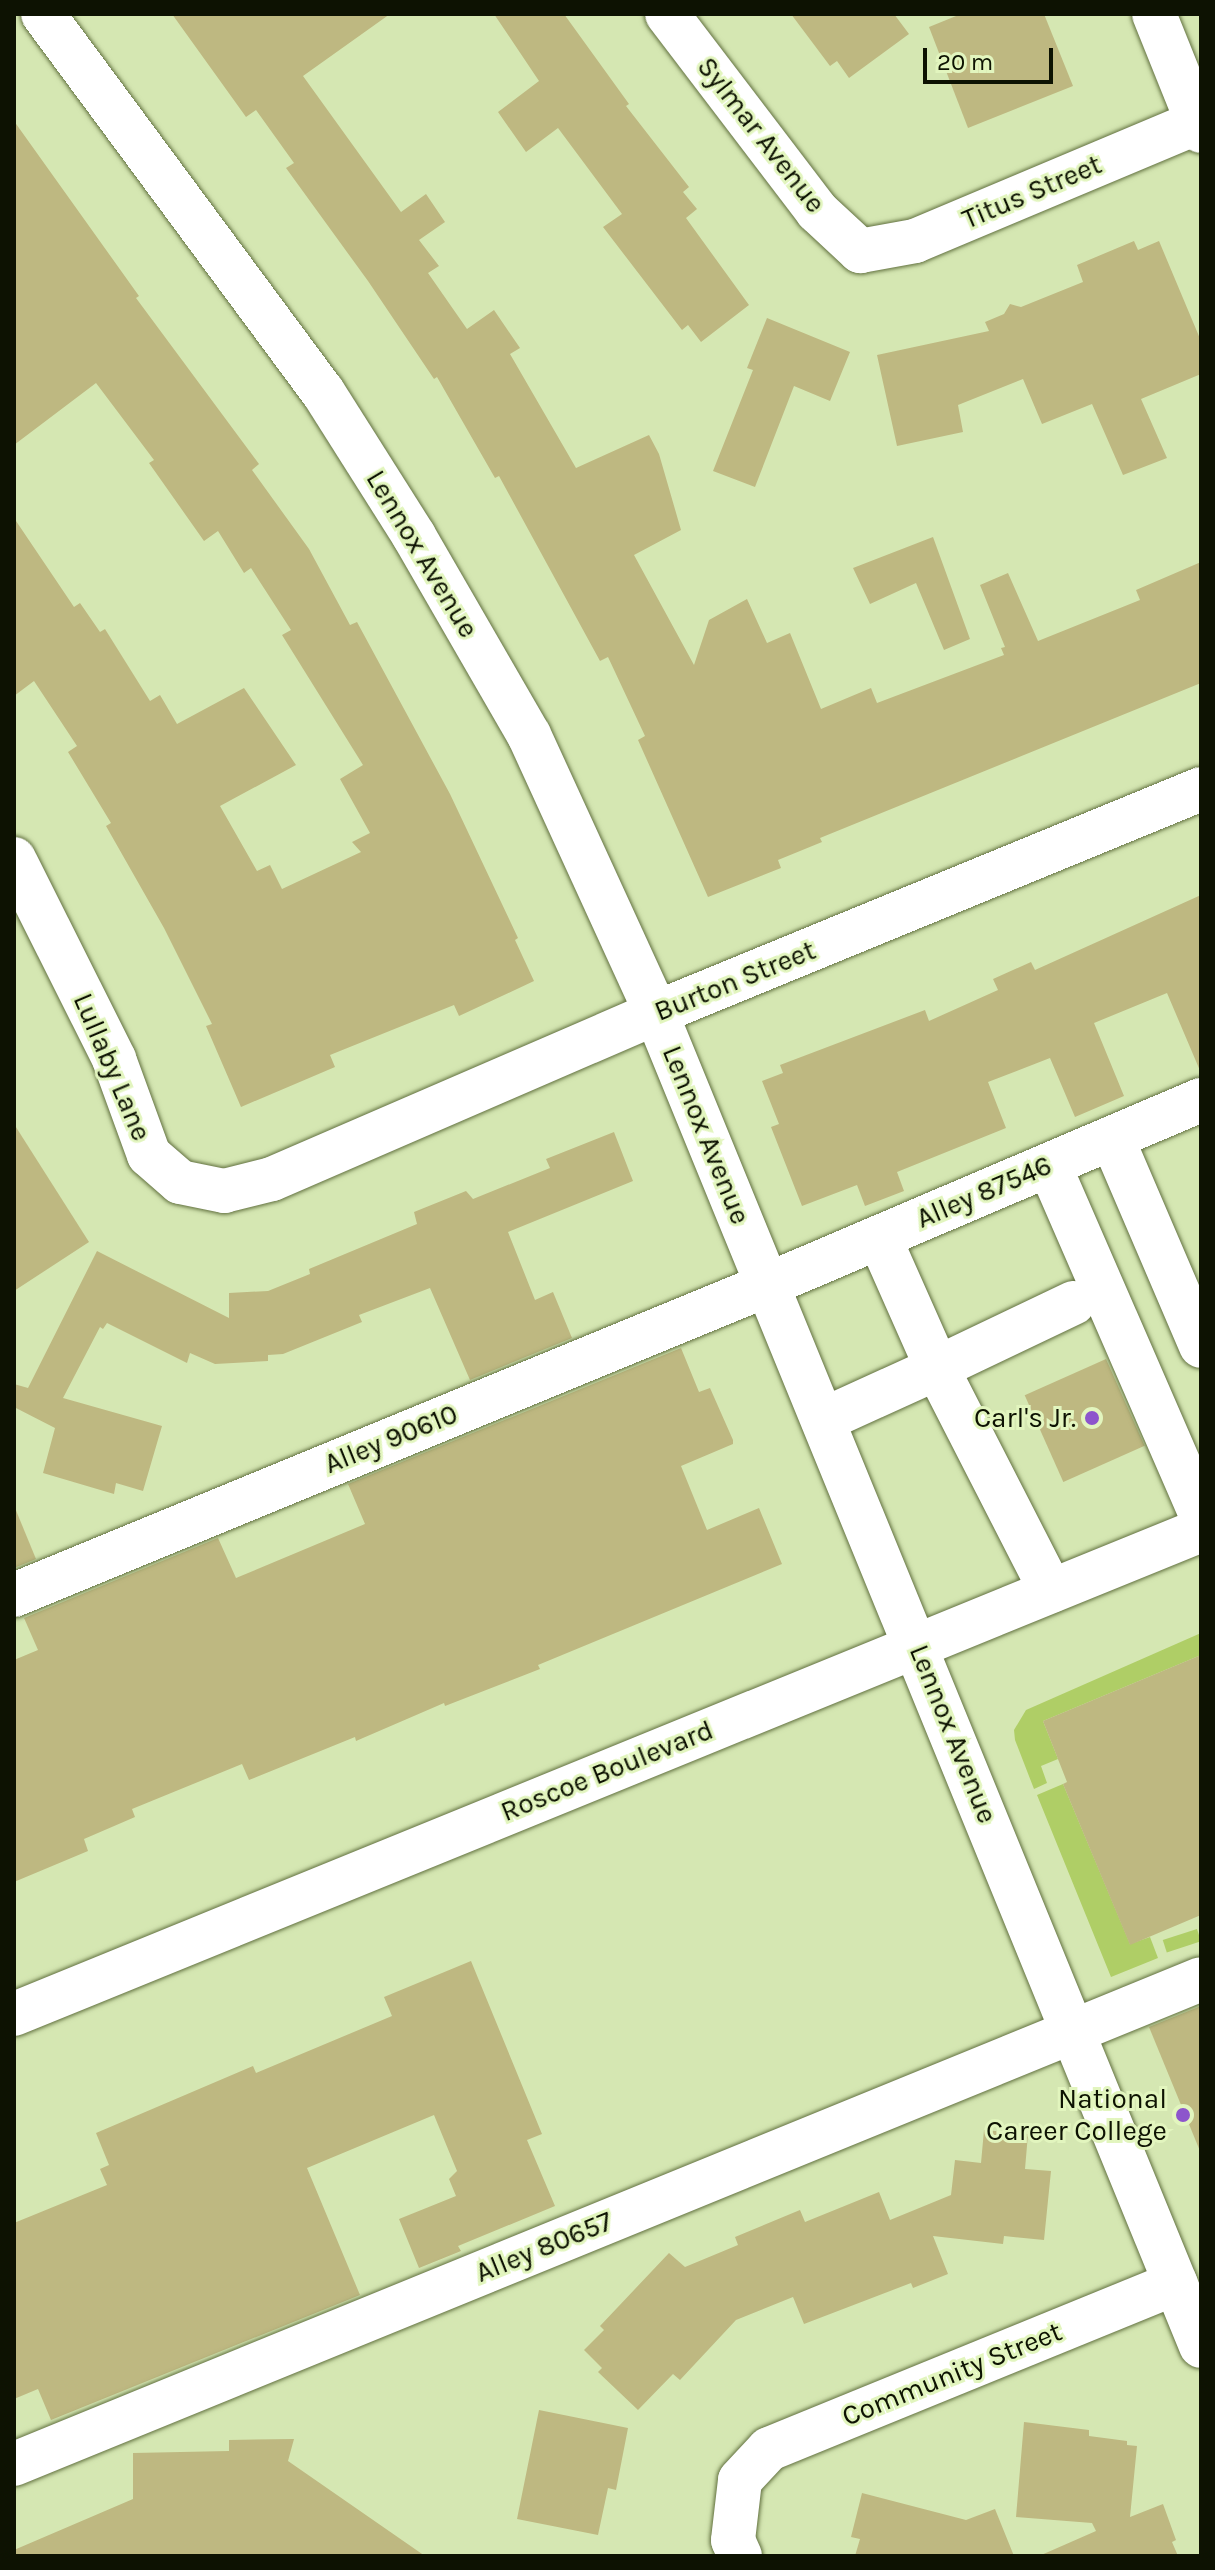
<!DOCTYPE html>
<style>
body{margin:0}
#map{position:relative;width:1215px;height:2570px;overflow:hidden;background:#d5e7b2;font-family:Karla,sans-serif}
div>[style]{position:absolute}
.green>*{inset:0;background:#afce66;transform-origin:0 0}
.building>*{inset:0;background:#beb881;transform-origin:0 0}
.roads{filter:drop-shadow(0 0 2px #627140) drop-shadow(0 0 2px #627140)}
.minor>*{height:44px;margin:-22px;padding:0 22px;transform-origin:22px;border-radius:22px;background:#fff}
.major>*{height:44px;margin:-22px;padding:0 22px;transform-origin:22px;border-radius:22px;background:#fff}
.dots>*{width:22px;height:22px;translate:-50% -50%;box-sizing:border-box;border:4px solid #e2f5be;border-radius:50%}
span{translate:-50% -50%;white-space:nowrap;text-align:center;line-height:1.15;-webkit-text-stroke:6px #e2f5be;paint-order:stroke}
.street-label{font-size:28px;color:#0d1202}
.poi-label{font-size:28px;color:#0d1202}
.right{translate:-100% -50%;text-align:right}
.frame{position:absolute;inset:0;border:16px solid #0d1202;pointer-events:none}
.scale{position:absolute;left:923px;top:48px;width:130px;height:36px;box-sizing:border-box;border:4px solid #0d1202;border-top:0;padding-left:10px;font-size:24px;line-height:28px;white-space:nowrap;color:#0d1202;-webkit-text-stroke:6px #e2f5be;paint-order:stroke}
</style>
<div id="map">
<div class="green">
<i style="clip-path:polygon(1201px 1633px,1201px 1655px,1043px 1721px,1058px 1759px,1041px 1766px,1047px 1783px,1034px 1789px,1015px 1740px,1014px 1730px,1026px 1710px)"></i>
<i style="clip-path:polygon(1063px 1784px,1130px 1944px,1150px 1937px,1158px 1958px,1111px 1977px,1037px 1795px)"></i>
<i style="left:1197px;top:1929px;width:13px;height:36px;rotate:72deg"></i>
</div>
<div class="building">
<i style="clip-path:polygon(172px 14px,390px 14px,303px 76px,401px 212px,426px 194px,445px 222px,419px 240px,439px 266px,428px 273px,467px 329px,494px 310px,520px 348px,510px 354px,576px 468px,649px 435px,659px 454px,681px 530px,634px 555px,694px 665px,709px 620px,747px 599px,767px 643px,790px 633px,821px 709px,871px 688px,877px 703px,1004px 655px,1001px 648px,1005px 647px,980px 585px,1008px 573px,1038px 641px,1140px 600px,1136px 590px,1201px 562px,1201px 683px,820px 838px,822px 842px,778px 860px,781px 868px,708px 897px,638px 740px,645px 736px,608px 657px,600px 661px,499px 476px,495px 478px,437px 377px,434px 379px,368px 281px,286px 168px,294px 163px,256px 110px,246px 117px)"></i>
<i style="clip-path:polygon(494px 14px,564px 14px,629px 104px,626px 106px,689px 187px,683px 192px,697px 209px,686px 218px,749px 305px,701px 342px,688px 325px,682px 330px,603px 227px,622px 214px,558px 128px,526px 152px,498px 112px,539px 81px)"></i>
<i style="clip-path:polygon(791px 14px,894px 14px,909px 34px,849px 78px,837px 61px,830px 66px)"></i>
<i style="clip-path:polygon(961px 14px,1044px 14px,1073px 86px,968px 128px,929px 27px)"></i>
<i style="clip-path:polygon(14px 121px,139px 296px,136px 298px,259px 464px,252px 470px,309px 549px,350px 625px,357px 622px,450px 794px,518px 938px,515px 940px,534px 981px,459px 1016px,454px 1005px,330px 1055px,335px 1067px,241px 1107px,206px 1026px,212px 1024px,164px 928px,106px 826px,111px 823px,68px 752px,77px 746px,34px 681px,14px 696px,14px 518px,74px 607px,80px 603px,100px 632px,105px 629px,150px 701px,160px 695px,177px 724px,244px 688px,296px 765px,220px 806px,257px 871px,270px 865px,282px 889px,361px 852px,352px 842px,370px 833px,340px 779px,363px 765px,282px 635px,291px 630px,251px 568px,244px 573px,218px 531px,204px 541px,149px 463px,154px 460px,96px 383px,14px 445px)"></i>
<i style="clip-path:polygon(1134px 241px,1138px 250px,1159px 241px,1201px 341px,1201px 374px,1141px 399px,1167px 458px,1123px 475px,1092px 404px,1042px 424px,1023px 379px,958px 405px,963px 432px,897px 446px,877px 355px,989px 331px,985px 322px,1004px 314px,1010px 304px,1021px 307px,1083px 282px,1077px 265px)"></i>
<i style="clip-path:polygon(767px 318px,850px 352px,830px 401px,794px 386px,755px 487px,713px 471px,753px 370px,747px 368px)"></i>
<i style="clip-path:polygon(933px 537px,970px 639px,944px 650px,916px 583px,870px 604px,853px 568px)"></i>
<i style="clip-path:polygon(1201px 895px,1201px 1073px,1167px 993px,1094px 1023px,1124px 1096px,1075px 1117px,1050px 1058px,988px 1082px,1006px 1128px,897px 1172px,904px 1191px,865px 1206px,857px 1185px,802px 1206px,771px 1127px,779px 1124px,762px 1081px,783px 1073px,780px 1065px,925px 1010px,929px 1021px,998px 990px,993px 979px,1031px 962px,1035px 970px)"></i>
<i style="clip-path:polygon(14px 1124px,89px 1242px,14px 1291px)"></i>
<i style="clip-path:polygon(614px 1132px,633px 1181px,508px 1232px,535px 1300px,553px 1292px,572px 1338px,470px 1380px,430px 1288px,359px 1315px,362px 1322px,283px 1354px,268px 1355px,268px 1361px,215px 1364px,190px 1353px,187px 1363px,107px 1323px,103px 1329px,100px 1327px,63px 1398px,162px 1426px,143px 1491px,116px 1483px,114px 1494px,43px 1473px,55px 1428px,14px 1407px,14px 1384px,28px 1388px,97px 1251px,229px 1318px,229px 1293px,268px 1291px,310px 1274px,309px 1269px,417px 1224px,414px 1212px,466px 1191px,473px 1199px,550px 1168px,546px 1159px)"></i>
<i style="clip-path:polygon(681px 1348px,699px 1392px,710px 1388px,733px 1440px,733px 1444px,681px 1466px,707px 1530px,759px 1508px,782px 1564px,538px 1665px,540px 1669px,445px 1706px,444px 1703px,356px 1741px,355px 1737px,249px 1780px,242px 1764px,132px 1809px,135px 1817px,84px 1839px,88px 1851px,14px 1882px,14px 1660px,38px 1650px,24px 1618px,218px 1538px,236px 1578px,365px 1524px,348px 1484px)"></i>
<i style="left:1106px;top:1359px;width:95px;height:89px;rotate:66deg"></i>
<i style="clip-path:polygon(15px 1508px,36px 1559px,14px 1568px,14px 1509px)"></i>
<i style="clip-path:polygon(1201px 1655px,1201px 1915px,1130px 1945px,1063px 1784px,1067px 1782px,1043px 1721px)"></i>
<i style="clip-path:polygon(471px 1961px,542px 2134px,527px 2140px,555px 2206px,458px 2246px,461px 2251px,419px 2268px,399px 2219px,456px 2196px,449px 2179px,457px 2171px,434px 2115px,307px 2168px,360px 2295px,51px 2420px,38px 2389px,14px 2399px,14px 2223px,107px 2185px,100px 2169px,109px 2165px,96px 2133px,253px 2066px,256px 2073px,392px 2016px,384px 1997px)"></i>
<i style="clip-path:polygon(1201px 2006px,1201px 2151px,1200px 2151px,1149px 2027px)"></i>
<i style="clip-path:polygon(984px 2130px,1028px 2134px,1025px 2169px,1051px 2171px,1044px 2240px,1004px 2236px,1003px 2244px,933px 2236px,948px 2274px,913px 2288px,911px 2283px,804px 2324px,793px 2297px,736px 2320px,680px 2380px,673px 2374px,638px 2410px,598px 2372px,602px 2368px,584px 2350px,604px 2330px,600px 2326px,669px 2253px,685px 2267px,738px 2245px,735px 2237px,800px 2210px,805px 2222px,879px 2192px,890px 2220px,951px 2195px,955px 2160px,981px 2163px)"></i>
<i style="clip-path:polygon(539px 2410px,628px 2428px,616px 2490px,608px 2488px,598px 2535px,517px 2519px)"></i>
<i style="clip-path:polygon(1024px 2422px,1089px 2430px,1089px 2436px,1127px 2441px,1127px 2445px,1137px 2446px,1130px 2517px,1163px 2504px,1176px 2540px,1172px 2542px,1178px 2556px,1039px 2556px,1096px 2531px,1092px 2523px,1016px 2517px)"></i>
<i style="clip-path:polygon(294px 2439px,288px 2461px,425px 2556px,14px 2556px,14px 2550px,133px 2499px,133px 2453px,229px 2451px,229px 2440px)"></i>
<i style="clip-path:polygon(862px 2493px,966px 2520px,995px 2509px,1014px 2556px,855px 2556px,860px 2539px,851px 2537px)"></i>
</div>
<div class="roads">
<div class="minor">
<i style="left:43px;top:14px;width:470px;rotate:53.5deg"></i>
<i style="left:323px;top:392px;width:170px;rotate:57.7deg"></i>
<i style="left:414px;top:536px;width:230px;rotate:60deg"></i>
<i style="left:529px;top:735px;width:306px;rotate:65.4deg"></i>
<i style="left:656px;top:1013px;width:1440px;rotate:67.76deg"></i>
<i style="left:667px;top:14px;width:248px;rotate:52.7deg"></i>
<i style="left:817px;top:211px;width:59px;rotate:42.9deg"></i>
<i style="left:860px;top:251px;width:56px;rotate:-10.3deg"></i>
<i style="left:915px;top:241px;width:310px;rotate:-22.8deg"></i>
<i style="left:1154px;top:14px;width:126px;rotate:68.1deg"></i>
<i style="left:14px;top:859px;width:224px;rotate:63.4deg"></i>
<i style="left:114px;top:1059px;width:102px;rotate:70deg"></i>
<i style="left:149px;top:1155px;width:41px;rotate:41.1deg"></i>
<i style="left:180px;top:1182px;width:45px;rotate:11.6deg"></i>
<i style="left:224px;top:1191px;width:49px;rotate:-14deg"></i>
<i style="left:272px;top:1179px;width:418px;rotate:-23.4deg"></i>
<i style="left:656px;top:1013px;width:589px;rotate:-22.34deg"></i>
<i style="left:1112px;top:1138px;width:226px;rotate:66.8deg"></i>
<i style="left:1049px;top:1165px;width:381px;rotate:66.5deg"></i>
<i style="left:823px;top:1420px;width:125px;rotate:-24.5deg"></i>
<i style="left:937px;top:1368px;width:143px;rotate:-113.9deg"></i>
<i style="left:1051px;top:1591px;width:250px;rotate:-117.1deg"></i>
<i style="left:937px;top:1368px;width:151px;rotate:-25.5deg"></i>
<i style="left:14px;top:1595px;width:814px;rotate:-22.38deg"></i>
<i style="left:767px;top:1285px;width:472px;rotate:-23.1deg"></i>
<i style="left:14px;top:2464px;width:1282px;rotate:-22.22deg"></i>
<i style="left:740px;top:2556px;width:17px;rotate:-114deg"></i>
<i style="left:733px;top:2540px;width:60px;rotate:-83.3deg"></i>
<i style="left:740px;top:2480px;width:42px;rotate:-46.9deg"></i>
<i style="left:769px;top:2449px;width:439px;rotate:-22.2deg"></i>
</div>
<div class="major">
<i style="left:14px;top:2014px;width:1282px;rotate:-22.18deg"></i>
</div>
</div>
<div class="dots">
<i style="left:1092px;top:1418px;background:#8d55cc"></i>
<i style="left:1183px;top:2115px;background:#8d55cc"></i>
</div>
<div class="street-label">
<span style="left:761px;top:135px;rotate:52deg">Sylmar Avenue</span>
<span style="left:1032px;top:192px;rotate:-23deg">Titus Street</span>
<span style="left:422px;top:554px;rotate:59deg">Lennox Avenue</span>
<span style="left:735px;top:981px;rotate:-22deg">Burton Street</span>
<span style="left:112px;top:1067px;rotate:67deg">Lullaby Lane</span>
<span style="left:706px;top:1135px;rotate:68deg">Lennox Avenue</span>
<span style="left:984px;top:1192px;rotate:-23deg">Alley 87546</span>
<span style="left:391px;top:1439px;rotate:-22deg">Alley 90610</span>
<span style="left:953px;top:1734px;rotate:68deg">Lennox Avenue</span>
<span style="left:607px;top:1771px;rotate:-22deg">Roscoe Boulevard</span>
<span style="left:544px;top:2247px;rotate:-22deg">Alley 80657</span>
<span style="left:952px;top:2374px;rotate:-22deg">Community Street</span>
</div>
<div class="poi-label">
<span class="right" style="left:1076px;top:1418px">Carl's Jr.</span>
<span class="right" style="left:1167px;top:2115px">National<br>Career College</span>
</div>
<div class="frame"></div>
<div class="scale">20 m</div>
</div>
